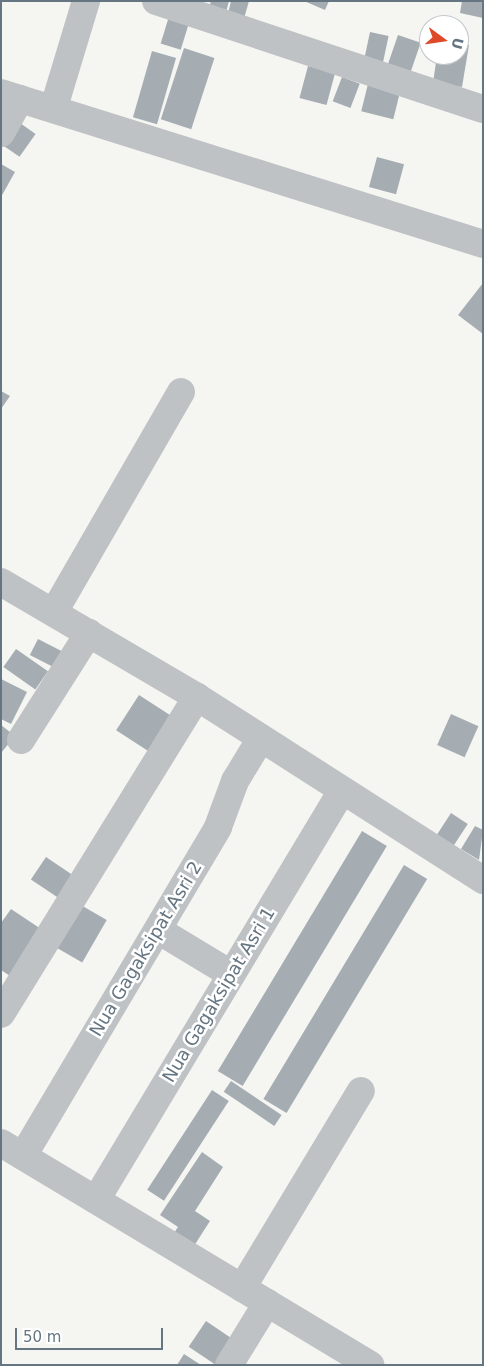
<!DOCTYPE html>
<style>
body{margin:0}
#map{position:relative;width:484px;height:1366px;overflow:hidden;background:#f5f5f1;font-family:"DejaVu Sans",sans-serif}
div>[style]{position:absolute}
.building>*{inset:0;background:#a5adb3;transform-origin:0 0}
.minor>*{height:28px;margin:-14px;padding:0 14px;transform-origin:14px;border-radius:14px;background:#bec2c5}
span{translate:-50% -50%;white-space:nowrap;text-align:center;line-height:1.15;-webkit-text-stroke:5px #fff;paint-order:stroke}
.street-label{font-size:18px;color:#657682}
.frame{position:absolute;inset:0;border:2px solid #657682;pointer-events:none}
.north{position:absolute;left:419px;top:15px;width:50px;height:50px;box-sizing:border-box;background:#fff;border:1px solid #c1c8cd;border-radius:50%;rotate:104deg;font-size:14px;font-weight:700;line-height:20px;text-align:center;color:#657682}
.north::after{content:'';display:block;margin:auto;width:18px;height:22px;background:#de4a29;clip-path:polygon(50% 0,100% 100%,50% 72%,0 100%)}
.scale{position:absolute;left:15px;top:1328px;width:148px;height:22px;box-sizing:border-box;border:2px solid #657682;border-top:0;padding-left:6px;font-size:15px;line-height:18px;white-space:nowrap;color:#657682;-webkit-text-stroke:4px #fff;paint-order:stroke}
</style>
<div id="map">
<div class="building">
<i style="clip-path:polygon(211px 1px,229px 1px,225px 16px,208px 11px)"></i>
<i style="clip-path:polygon(231px 1px,249px 1px,243px 22px,227px 18px)"></i>
<i style="clip-path:polygon(304px 1px,329px 1px,325px 10px)"></i>
<i style="clip-path:polygon(462px 1px,483px 1px,483px 18px,460px 13px)"></i>
<i style="left:170px;top:13px;width:21px;height:32px;rotate:17deg"></i>
<i style="left:370px;top:32px;width:19px;height:32px;rotate:12deg"></i>
<i style="left:398px;top:35px;width:24px;height:36px;rotate:19deg"></i>
<i style="clip-path:polygon(459px 43px,469px 45px,462px 87px,433px 83px,437px 55px,459px 55px)"></i>
<i style="left:184px;top:48px;width:32px;height:75px;rotate:18deg"></i>
<i style="left:152px;top:51px;width:25px;height:69px;rotate:16deg"></i>
<i style="left:308px;top:66px;width:28px;height:33px;rotate:15deg"></i>
<i style="left:342px;top:77px;width:19px;height:26px;rotate:21deg"></i>
<i style="left:368px;top:84px;width:33px;height:28px;rotate:14deg"></i>
<i style="left:20px;top:123px;width:19px;height:28px;rotate:35deg"></i>
<i style="left:377px;top:157px;width:28px;height:31px;rotate:15deg"></i>
<i style="clip-path:polygon(1px 164px,15px 172px,1px 197px)"></i>
<i style="clip-path:polygon(483px 283px,483px 334px,458px 315px)"></i>
<i style="clip-path:polygon(1px 391px,10px 396px,1px 409px)"></i>
<i style="left:38px;top:639px;width:28px;height:18px;rotate:27deg"></i>
<i style="left:16px;top:649px;width:39px;height:22px;rotate:35deg"></i>
<i style="clip-path:polygon(1px 679px,27px 692px,11px 724px,1px 719px)"></i>
<i style="left:139px;top:695px;width:46px;height:42px;rotate:33deg"></i>
<i style="left:451px;top:714px;width:30px;height:34px;rotate:24deg"></i>
<i style="clip-path:polygon(1px 725px,15px 736px,1px 753px)"></i>
<i style="left:451px;top:813px;width:20px;height:30px;rotate:33deg"></i>
<i style="clip-path:polygon(475px 826px,483px 830px,479px 860px,461px 849px)"></i>
<i style="left:362px;top:831px;width:29px;height:280px;rotate:31deg"></i>
<i style="left:46px;top:857px;width:37px;height:27px;rotate:34deg"></i>
<i style="left:404px;top:865px;width:27px;height:273px;rotate:31deg"></i>
<i style="left:79px;top:904px;width:32px;height:49px;rotate:30deg"></i>
<i style="clip-path:polygon(11px 909px,41px 929px,10px 976px,1px 970px,1px 923px)"></i>
<i style="left:231px;top:1081px;width:61px;height:13px;rotate:34deg"></i>
<i style="left:212px;top:1090px;width:20px;height:119px;rotate:33deg"></i>
<i style="clip-path:polygon(202px 1152px,223px 1167px,195px 1211px,210px 1221px,192px 1249px,172px 1236px,178px 1227px,160px 1215px)"></i>
<i style="left:206px;top:1321px;width:32px;height:31px;rotate:34deg"></i>
<i style="clip-path:polygon(184px 1354px,201px 1365px,177px 1365px)"></i>
</div>
<div class="minor">
<i style="left:156px;top:1px;width:344px;rotate:18.3deg"></i>
<i style="left:1px;top:93px;width:505px;rotate:17.39deg"></i>
<i style="left:54px;top:107px;width:111px;rotate:-73.2deg"></i>
<i style="left:1px;top:133px;width:39px;rotate:-61deg"></i>
<i style="left:1px;top:582px;width:227px;rotate:30.4deg"></i>
<i style="left:197px;top:697px;width:340px;rotate:32.6deg"></i>
<i style="left:54px;top:612px;width:254px;rotate:-60deg"></i>
<i style="left:21px;top:740px;width:127px;rotate:-57.6deg"></i>
<i style="left:158px;top:930px;width:85px;rotate:31.1deg"></i>
<i style="left:1px;top:1014px;width:373px;rotate:-58.3deg"></i>
<i style="left:1px;top:1143px;width:431px;rotate:31deg"></i>
<i style="left:23px;top:1156px;width:382px;rotate:-59.3deg"></i>
<i style="left:218px;top:827px;width:49px;rotate:-69.7deg"></i>
<i style="left:235px;top:781px;width:50px;rotate:-58.8deg"></i>
<i style="left:96px;top:1200px;width:478px;rotate:-59deg"></i>
<i style="left:242px;top:1288px;width:230px;rotate:-58.9deg"></i>
<i style="left:229px;top:1365px;width:73px;rotate:-58.5deg"></i>
</div>
<div class="street-label">
<span style="left:146px;top:949px;rotate:-59deg">Nua Gagaksipat Asri 2</span>
<span style="left:219px;top:995px;rotate:-59deg">Nua Gagaksipat Asri 1</span>
</div>
<div class="frame"></div>
<div class="north">U</div>
<div class="scale">50 m</div>
</div>
